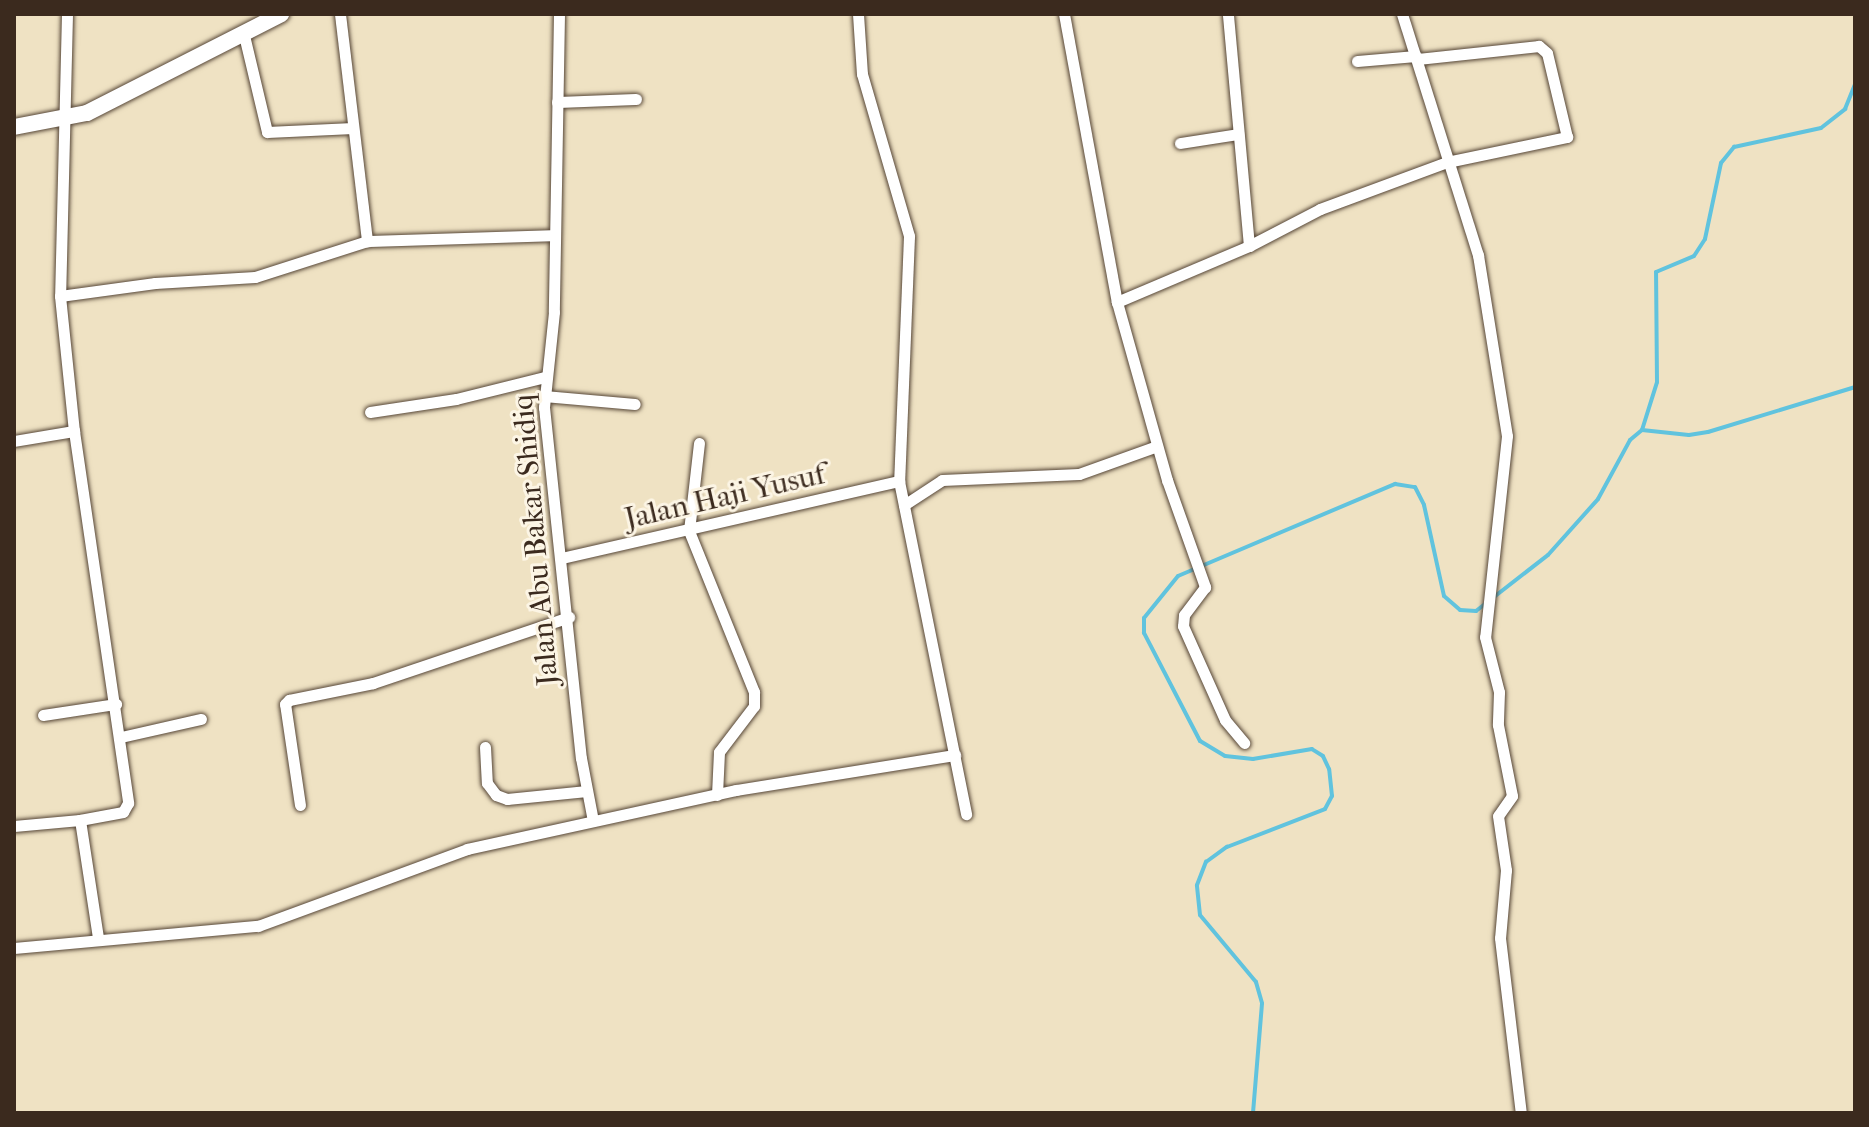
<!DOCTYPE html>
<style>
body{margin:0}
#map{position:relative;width:1869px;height:1127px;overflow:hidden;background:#efe2c3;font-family:"IM FELL French Canon",serif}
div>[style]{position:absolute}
.stream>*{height:4px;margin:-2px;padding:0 2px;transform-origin:2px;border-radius:2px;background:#60c3de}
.roads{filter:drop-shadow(0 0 2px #564637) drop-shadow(0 0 2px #564637)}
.street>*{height:11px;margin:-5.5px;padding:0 5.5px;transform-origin:5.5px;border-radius:5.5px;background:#fff}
.secondary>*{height:16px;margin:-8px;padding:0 8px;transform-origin:8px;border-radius:8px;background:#fff}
span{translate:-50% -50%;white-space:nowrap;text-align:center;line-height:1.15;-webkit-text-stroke:6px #fcf5e5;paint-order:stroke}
.street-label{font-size:30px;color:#3b2a1e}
.frame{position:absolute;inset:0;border:16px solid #3b2a1e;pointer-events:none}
</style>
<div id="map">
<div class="stream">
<i style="left:1642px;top:430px;width:50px;rotate:-72.6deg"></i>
<i style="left:1657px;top:382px;width:110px;rotate:-90.5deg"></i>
<i style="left:1656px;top:272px;width:41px;rotate:-22.8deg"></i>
<i style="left:1694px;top:256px;width:20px;rotate:-57deg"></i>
<i style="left:1705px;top:239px;width:78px;rotate:-78.1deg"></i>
<i style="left:1721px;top:163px;width:21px;rotate:-51deg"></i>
<i style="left:1734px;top:147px;width:89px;rotate:-12.3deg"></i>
<i style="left:1821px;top:128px;width:31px;rotate:-38deg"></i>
<i style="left:1845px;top:109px;width:27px;rotate:-68deg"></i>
<i style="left:1253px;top:1113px;width:110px;rotate:-85.3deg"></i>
<i style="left:1262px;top:1003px;width:22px;rotate:-106deg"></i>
<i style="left:1256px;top:982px;width:87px;rotate:-129.9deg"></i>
<i style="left:1200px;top:915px;width:30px;rotate:-96deg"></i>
<i style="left:1197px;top:885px;width:25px;rotate:-69deg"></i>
<i style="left:1206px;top:862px;width:26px;rotate:-36deg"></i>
<i style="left:1227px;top:847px;width:105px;rotate:-21.2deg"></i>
<i style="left:1325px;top:809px;width:15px;rotate:-62deg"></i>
<i style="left:1332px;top:796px;width:27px;rotate:-96deg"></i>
<i style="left:1329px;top:769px;width:14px;rotate:-115deg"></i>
<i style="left:1323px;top:756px;width:13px;rotate:-148deg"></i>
<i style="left:1312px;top:749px;width:60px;rotate:170.4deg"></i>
<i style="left:1253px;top:759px;width:28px;rotate:-174deg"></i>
<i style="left:1225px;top:756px;width:29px;rotate:-149deg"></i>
<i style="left:1200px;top:741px;width:122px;rotate:-117.4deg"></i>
<i style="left:1144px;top:633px;width:15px;rotate:-90deg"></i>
<i style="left:1144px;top:618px;width:54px;rotate:-51deg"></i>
<i style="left:1178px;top:576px;width:236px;rotate:-23deg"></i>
<i style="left:1395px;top:484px;width:20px;rotate:9deg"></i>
<i style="left:1415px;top:487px;width:20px;rotate:63deg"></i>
<i style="left:1424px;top:505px;width:93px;rotate:77.6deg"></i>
<i style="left:1444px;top:596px;width:21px;rotate:41deg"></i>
<i style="left:1460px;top:610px;width:16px;rotate:4deg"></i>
<i style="left:1476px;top:611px;width:91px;rotate:-37.9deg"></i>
<i style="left:1548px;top:555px;width:75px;rotate:-48.2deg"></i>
<i style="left:1598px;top:499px;width:67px;rotate:-61.5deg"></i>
<i style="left:1630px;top:440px;width:16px;rotate:-40deg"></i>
<i style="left:1642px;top:430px;width:47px;rotate:6.1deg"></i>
<i style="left:1689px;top:435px;width:19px;rotate:-9deg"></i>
<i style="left:1708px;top:432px;width:154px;rotate:-17deg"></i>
</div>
<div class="roads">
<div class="street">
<i style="left:67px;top:14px;width:282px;rotate:91.4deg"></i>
<i style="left:60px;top:296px;width:136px;rotate:84.1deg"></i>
<i style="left:74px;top:431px;width:376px;rotate:81.7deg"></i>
<i style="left:128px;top:803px;width:10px;rotate:119deg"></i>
<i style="left:123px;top:812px;width:44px;rotate:169.5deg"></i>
<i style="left:80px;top:820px;width:119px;rotate:81.3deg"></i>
<i style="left:340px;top:14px;width:229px;rotate:83.2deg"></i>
<i style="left:367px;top:241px;width:186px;rotate:-1.8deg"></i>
<i style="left:559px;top:14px;width:298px;rotate:91deg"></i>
<i style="left:554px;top:312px;width:96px;rotate:96deg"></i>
<i style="left:544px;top:407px;width:353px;rotate:84deg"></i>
<i style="left:581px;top:758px;width:64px;rotate:79.2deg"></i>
<i style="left:858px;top:14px;width:60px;rotate:86.2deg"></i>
<i style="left:862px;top:74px;width:169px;rotate:73.8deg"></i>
<i style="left:909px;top:236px;width:245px;rotate:92.3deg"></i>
<i style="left:899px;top:481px;width:340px;rotate:78.6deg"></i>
<i style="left:1064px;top:14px;width:293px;rotate:79.6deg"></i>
<i style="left:1117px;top:302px;width:143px;rotate:-23deg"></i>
<i style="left:1249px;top:246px;width:233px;rotate:-95.2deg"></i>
<i style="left:1402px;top:14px;width:253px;rotate:72.5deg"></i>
<i style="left:1478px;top:255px;width:183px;rotate:80.9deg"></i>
<i style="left:1507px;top:436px;width:202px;rotate:96.2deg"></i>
<i style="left:1485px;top:637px;width:57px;rotate:75.7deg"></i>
<i style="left:1499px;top:692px;width:33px;rotate:92deg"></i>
<i style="left:1498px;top:725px;width:72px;rotate:78.8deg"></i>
<i style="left:1512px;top:796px;width:24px;rotate:125deg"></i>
<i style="left:1498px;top:816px;width:55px;rotate:81.6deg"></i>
<i style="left:1506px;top:870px;width:68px;rotate:95deg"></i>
<i style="left:1500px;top:938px;width:176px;rotate:83.2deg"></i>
<i style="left:243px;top:31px;width:104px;rotate:76.6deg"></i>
<i style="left:267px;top:132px;width:86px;rotate:-2.7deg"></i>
<i style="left:1357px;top:61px;width:59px;rotate:-4.8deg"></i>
<i style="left:557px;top:102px;width:79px;rotate:-2.2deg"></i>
<i style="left:1180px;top:143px;width:59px;rotate:-8.8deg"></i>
<i style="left:1249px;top:246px;width:80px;rotate:-27.5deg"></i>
<i style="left:1320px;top:209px;width:135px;rotate:-20.3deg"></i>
<i style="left:1447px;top:162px;width:123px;rotate:-11.8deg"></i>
<i style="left:1567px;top:137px;width:86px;rotate:-103.4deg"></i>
<i style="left:1547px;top:53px;width:11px;rotate:-139deg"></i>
<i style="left:1539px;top:46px;width:122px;rotate:173.9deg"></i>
<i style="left:60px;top:296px;width:96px;rotate:-7.8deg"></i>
<i style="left:155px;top:283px;width:100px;rotate:-3.4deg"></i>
<i style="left:255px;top:277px;width:118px;rotate:-17.8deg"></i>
<i style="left:1117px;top:302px;width:185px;rotate:74.3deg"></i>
<i style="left:1167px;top:480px;width:114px;rotate:70.4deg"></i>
<i style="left:1205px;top:587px;width:35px;rotate:127deg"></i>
<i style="left:1184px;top:615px;width:11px;rotate:95deg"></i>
<i style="left:1183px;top:626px;width:103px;rotate:65.9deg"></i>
<i style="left:1225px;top:720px;width:30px;rotate:50deg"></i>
<i style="left:544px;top:396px;width:91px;rotate:5deg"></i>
<i style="left:370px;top:412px;width:87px;rotate:-8.6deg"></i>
<i style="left:456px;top:399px;width:92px;rotate:-13.9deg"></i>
<i style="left:14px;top:441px;width:61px;rotate:-9.5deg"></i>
<i style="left:699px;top:443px;width:89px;rotate:96.5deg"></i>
<i style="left:689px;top:531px;width:174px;rotate:68deg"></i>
<i style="left:754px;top:692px;width:14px;rotate:90deg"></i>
<i style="left:754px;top:706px;width:58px;rotate:127.3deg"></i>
<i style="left:719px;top:752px;width:43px;rotate:92.7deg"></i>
<i style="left:904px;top:505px;width:45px;rotate:-33.3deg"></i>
<i style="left:942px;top:480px;width:137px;rotate:-2.5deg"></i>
<i style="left:1079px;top:474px;width:83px;rotate:-19.7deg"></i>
<i style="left:562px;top:558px;width:346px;rotate:-12.9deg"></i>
<i style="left:43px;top:715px;width:74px;rotate:-8.6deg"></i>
<i style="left:121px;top:737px;width:82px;rotate:-12.7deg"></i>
<i style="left:485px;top:747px;width:36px;rotate:87deg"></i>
<i style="left:487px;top:783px;width:15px;rotate:53deg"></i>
<i style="left:496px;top:795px;width:12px;rotate:20deg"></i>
<i style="left:507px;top:799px;width:80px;rotate:-5.7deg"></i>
<i style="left:300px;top:805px;width:102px;rotate:-98.4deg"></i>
<i style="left:285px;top:704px;width:6px;rotate:-45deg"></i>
<i style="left:289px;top:700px;width:86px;rotate:-11.4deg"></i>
<i style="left:373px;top:683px;width:207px;rotate:-18.6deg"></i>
<i style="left:14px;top:826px;width:66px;rotate:-5.2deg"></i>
<i style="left:14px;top:948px;width:245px;rotate:-5.2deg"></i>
<i style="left:258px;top:926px;width:223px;rotate:-20.2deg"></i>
<i style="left:467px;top:849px;width:275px;rotate:-12.4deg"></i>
<i style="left:736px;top:790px;width:222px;rotate:-9.1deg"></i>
</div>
<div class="secondary">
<i style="left:14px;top:127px;width:74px;rotate:-10.9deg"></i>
<i style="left:87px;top:113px;width:218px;rotate:-27deg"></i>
</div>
</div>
<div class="street-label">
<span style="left:725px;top:497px;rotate:-13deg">Jalan Haji Yusuf</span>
<span style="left:536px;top:540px;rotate:-95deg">Jalan Abu Bakar Shidiq</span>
</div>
<div class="frame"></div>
</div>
